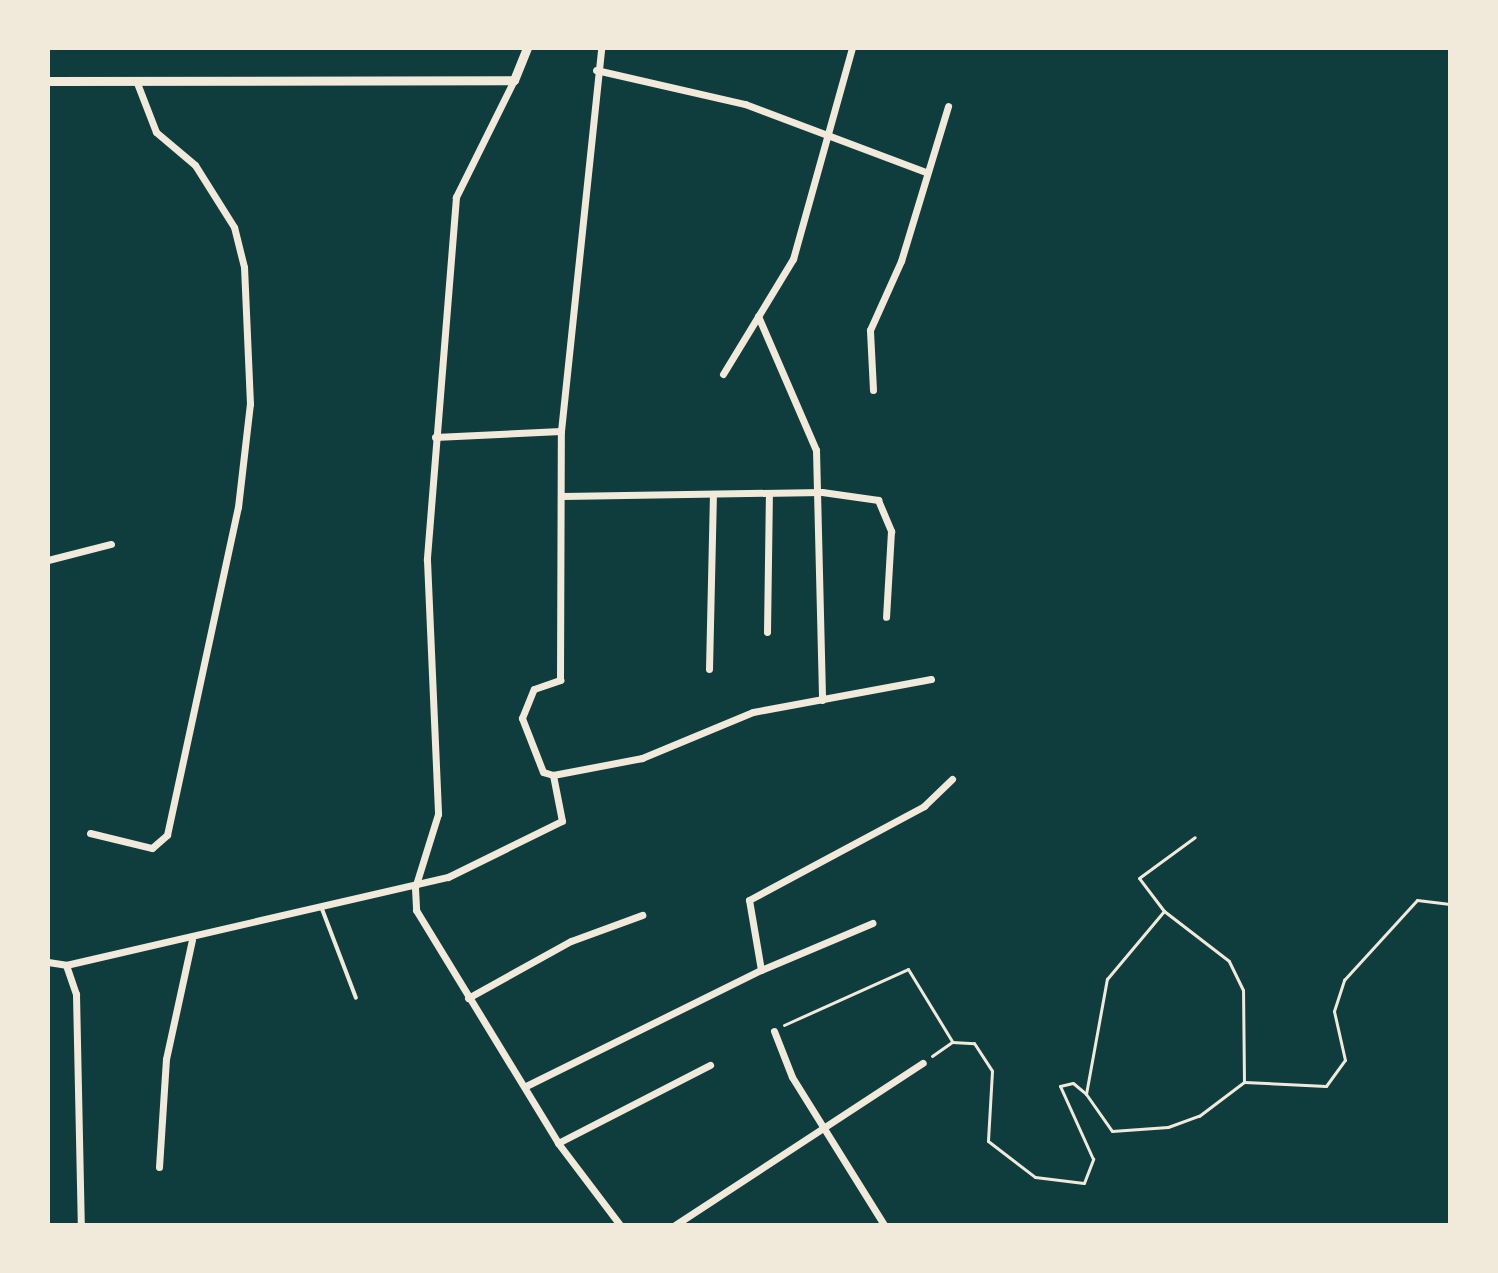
<!DOCTYPE html>
<style>
body{margin:0}
#map{position:relative;width:1498px;height:1273px;overflow:hidden;background:#0f3d3e;font-family:Ubuntu,sans-serif}
div>[style]{position:absolute}
.path>*{height:3px;margin:-1.5px;padding:0 1.5px;transform-origin:1.5px;border-radius:1.5px;background:#f1e9da}
.service>*{height:4px;margin:-2px;padding:0 2px;transform-origin:2px;border-radius:2px;background:#f1e9da}
.minor>*{height:7px;margin:-3.5px;padding:0 3.5px;transform-origin:3.5px;border-radius:3.5px;background:#f1e9da}
.tertiary>*{height:9px;margin:-4.5px;padding:0 4.5px;transform-origin:4.5px;border-radius:4.5px;background:#f1e9da}
span{translate:-50% -50%;white-space:nowrap;text-align:center;line-height:1.15;-webkit-text-stroke:8px #f1e9da;paint-order:stroke}
.frame{position:absolute;inset:0;border:50px solid #f1e9da;pointer-events:none}
</style>
<div id="map">
<div class="path">
<i style="left:784px;top:1025px;width:136px;rotate:-24.3deg"></i>
<i style="left:908px;top:969px;width:84px;rotate:58.6deg"></i>
<i style="left:932px;top:1056px;width:24px;rotate:-35deg"></i>
<i style="left:952px;top:1042px;width:22px;rotate:3deg"></i>
<i style="left:974px;top:1043px;width:33px;rotate:57deg"></i>
<i style="left:992px;top:1071px;width:70px;rotate:93.3deg"></i>
<i style="left:988px;top:1141px;width:59px;rotate:37.5deg"></i>
<i style="left:1035px;top:1177px;width:49px;rotate:7deg"></i>
<i style="left:1084px;top:1183px;width:26px;rotate:-69deg"></i>
<i style="left:1093px;top:1159px;width:80px;rotate:-114.3deg"></i>
<i style="left:1060px;top:1086px;width:13px;rotate:-13deg"></i>
<i style="left:1073px;top:1083px;width:17px;rotate:40deg"></i>
<i style="left:1086px;top:1094px;width:117px;rotate:-79.7deg"></i>
<i style="left:1107px;top:979px;width:89px;rotate:-50deg"></i>
<i style="left:1164px;top:911px;width:41px;rotate:-127.1deg"></i>
<i style="left:1139px;top:878px;width:69px;rotate:-36.2deg"></i>
<i style="left:1244px;top:1082px;width:82px;rotate:2.8deg"></i>
<i style="left:1326px;top:1086px;width:32px;rotate:-54deg"></i>
<i style="left:1345px;top:1060px;width:50px;rotate:-102.7deg"></i>
<i style="left:1334px;top:1011px;width:33px;rotate:-72deg"></i>
<i style="left:1344px;top:980px;width:108px;rotate:-47.6deg"></i>
<i style="left:1417px;top:900px;width:33px;rotate:7deg"></i>
<i style="left:1086px;top:1094px;width:45px;rotate:54.9deg"></i>
<i style="left:1112px;top:1131px;width:56px;rotate:-4.1deg"></i>
<i style="left:1168px;top:1127px;width:33px;rotate:-20deg"></i>
<i style="left:1199px;top:1116px;width:56px;rotate:-37.1deg"></i>
<i style="left:1244px;top:1082px;width:92px;rotate:-90.6deg"></i>
<i style="left:1243px;top:990px;width:32px;rotate:-116deg"></i>
<i style="left:1229px;top:961px;width:82px;rotate:-142.4deg"></i>
</div>
<div class="service">
<i style="left:322px;top:909px;width:95px;rotate:69.1deg"></i>
</div>
<div class="minor">
<i style="left:596px;top:70px;width:153px;rotate:12.9deg"></i>
<i style="left:745px;top:104px;width:193px;rotate:20.6deg"></i>
<i style="left:514px;top:80px;width:131px;rotate:116.4deg"></i>
<i style="left:456px;top:197px;width:364px;rotate:94.6deg"></i>
<i style="left:427px;top:560px;width:254px;rotate:87.5deg"></i>
<i style="left:438px;top:814px;width:77px;rotate:107.3deg"></i>
<i style="left:415px;top:888px;width:22px;rotate:87deg"></i>
<i style="left:416px;top:910px;width:273px;rotate:58.6deg"></i>
<i style="left:558px;top:1143px;width:103px;rotate:52.9deg"></i>
<i style="left:758px;top:316px;width:146px;rotate:66.6deg"></i>
<i style="left:816px;top:450px;width:250px;rotate:88.6deg"></i>
<i style="left:723px;top:374px;width:135px;rotate:-58.7deg"></i>
<i style="left:793px;top:259px;width:219px;rotate:-74.4deg"></i>
<i style="left:873px;top:390px;width:60px;rotate:-92.9deg"></i>
<i style="left:870px;top:330px;width:76px;rotate:-65.8deg"></i>
<i style="left:901px;top:261px;width:162px;rotate:-73.1deg"></i>
<i style="left:435px;top:437px;width:126px;rotate:-2.7deg"></i>
<i style="left:563px;top:496px;width:259px;rotate:-0.9deg"></i>
<i style="left:822px;top:492px;width:57px;rotate:8.1deg"></i>
<i style="left:878px;top:500px;width:34px;rotate:67deg"></i>
<i style="left:891px;top:531px;width:86px;rotate:93.3deg"></i>
<i style="left:48px;top:560px;width:65px;rotate:-14.3deg"></i>
<i style="left:767px;top:632px;width:138px;rotate:-89.2deg"></i>
<i style="left:709px;top:669px;width:173px;rotate:-88.7deg"></i>
<i style="left:553px;top:775px;width:10px;rotate:-163deg"></i>
<i style="left:543px;top:772px;width:58px;rotate:-111.3deg"></i>
<i style="left:522px;top:718px;width:31px;rotate:-68deg"></i>
<i style="left:534px;top:689px;width:28px;rotate:-19deg"></i>
<i style="left:560px;top:680px;width:249px;rotate:-89.8deg"></i>
<i style="left:561px;top:431px;width:385px;rotate:-84deg"></i>
<i style="left:90px;top:833px;width:64px;rotate:13.6deg"></i>
<i style="left:152px;top:848px;width:20px;rotate:-41deg"></i>
<i style="left:167px;top:835px;width:336px;rotate:-77.8deg"></i>
<i style="left:238px;top:507px;width:104px;rotate:-83.4deg"></i>
<i style="left:250px;top:404px;width:137px;rotate:-92.5deg"></i>
<i style="left:244px;top:267px;width:41px;rotate:-104deg"></i>
<i style="left:234px;top:227px;width:73px;rotate:-122.2deg"></i>
<i style="left:195px;top:165px;width:51px;rotate:-139.8deg"></i>
<i style="left:156px;top:132px;width:53px;rotate:-111.2deg"></i>
<i style="left:48px;top:962px;width:18px;rotate:9deg"></i>
<i style="left:66px;top:965px;width:31px;rotate:71deg"></i>
<i style="left:76px;top:994px;width:231px;rotate:88.8deg"></i>
<i style="left:66px;top:965px;width:392px;rotate:-13deg"></i>
<i style="left:448px;top:877px;width:127px;rotate:-26.2deg"></i>
<i style="left:562px;top:821px;width:47px;rotate:-101.1deg"></i>
<i style="left:553px;top:775px;width:91px;rotate:-10.8deg"></i>
<i style="left:642px;top:758px;width:120px;rotate:-22.5deg"></i>
<i style="left:753px;top:712px;width:181px;rotate:-10.5deg"></i>
<i style="left:761px;top:970px;width:121px;rotate:-22.9deg"></i>
<i style="left:468px;top:998px;width:118px;rotate:-29deg"></i>
<i style="left:571px;top:941px;width:76px;rotate:-20.1deg"></i>
<i style="left:774px;top:1031px;width:49px;rotate:68.6deg"></i>
<i style="left:792px;top:1077px;width:174px;rotate:58.1deg"></i>
<i style="left:526px;top:1086px;width:262px;rotate:-26.3deg"></i>
<i style="left:761px;top:970px;width:71px;rotate:-99.7deg"></i>
<i style="left:749px;top:900px;width:199px;rotate:-28.2deg"></i>
<i style="left:924px;top:806px;width:39px;rotate:-44deg"></i>
<i style="left:558px;top:1143px;width:171px;rotate:-27.2deg"></i>
<i style="left:159px;top:1167px;width:108px;rotate:-86.3deg"></i>
<i style="left:166px;top:1059px;width:122px;rotate:-77.7deg"></i>
<i style="left:675px;top:1225px;width:296px;rotate:-33.2deg"></i>
</div>
<div class="tertiary">
<i style="left:48px;top:81px;width:466px;rotate:-0.1deg"></i>
<i style="left:514px;top:80px;width:35px;rotate:-68deg"></i>
</div>
<div class="frame"></div>
</div>
